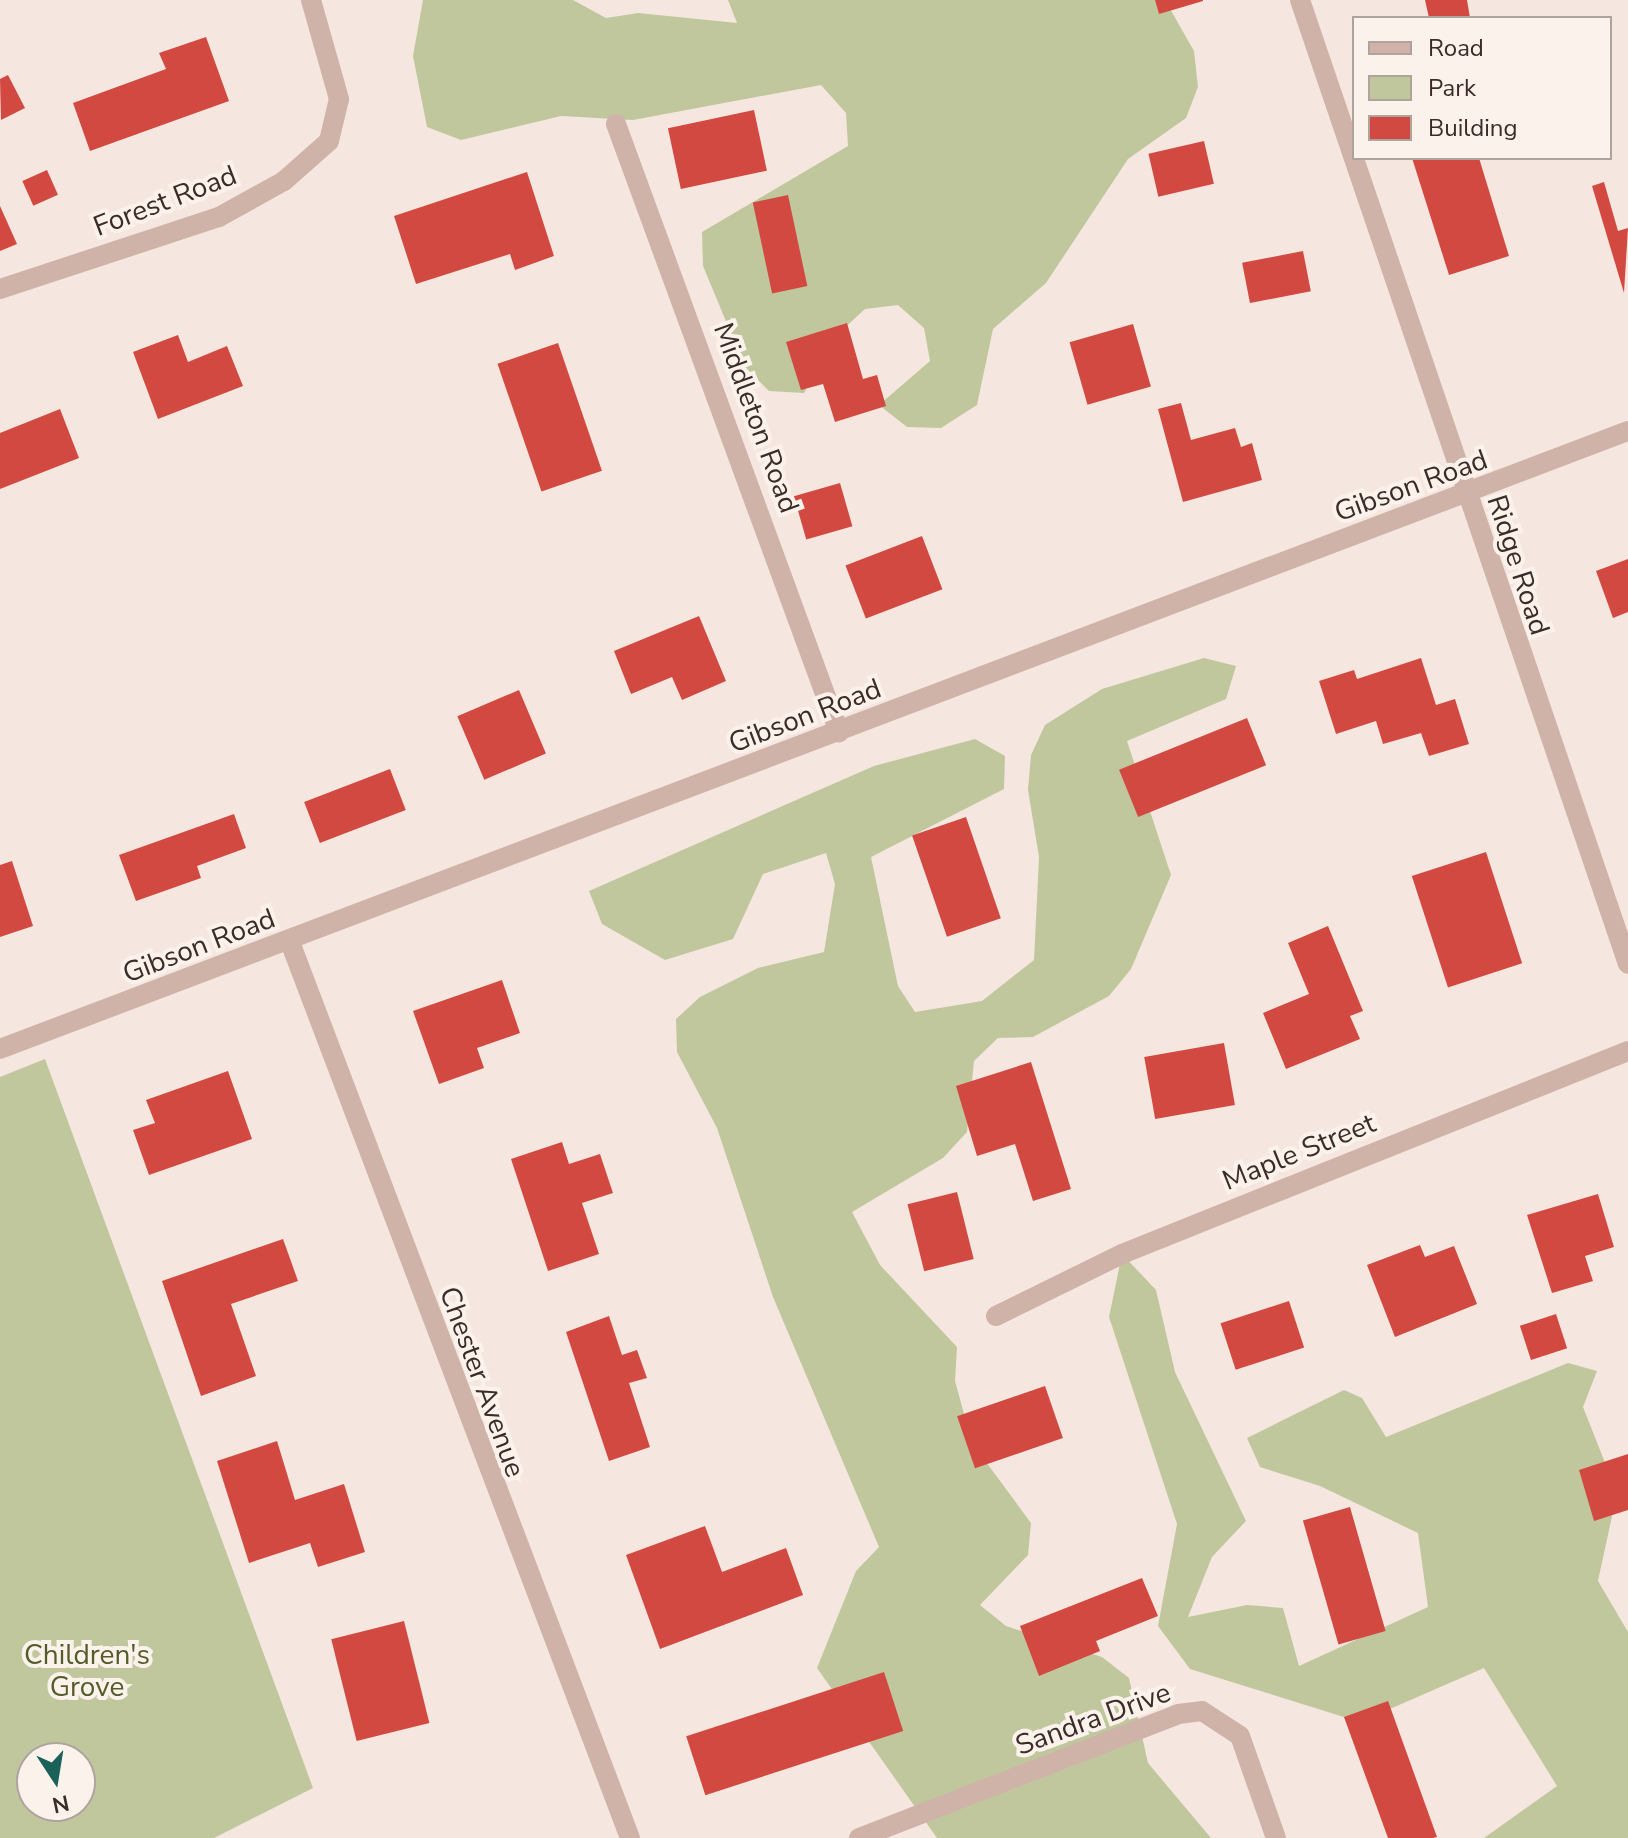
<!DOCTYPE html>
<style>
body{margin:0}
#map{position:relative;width:1628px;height:1838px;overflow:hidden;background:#f5e7df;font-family:"Nunito Sans",sans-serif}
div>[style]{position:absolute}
.green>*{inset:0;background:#c0c79d}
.building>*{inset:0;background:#d24941;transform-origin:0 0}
.street>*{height:20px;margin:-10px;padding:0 10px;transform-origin:10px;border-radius:10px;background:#cfb3a9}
span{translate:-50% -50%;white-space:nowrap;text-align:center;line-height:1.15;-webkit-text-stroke:8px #fcf2ec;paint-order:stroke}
.street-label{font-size:28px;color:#3c2c29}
.park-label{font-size:28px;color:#545d2a}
.legend{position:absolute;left:1352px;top:16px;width:260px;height:144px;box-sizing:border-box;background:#fcf2ec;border:2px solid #afa39e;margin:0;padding:10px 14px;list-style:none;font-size:24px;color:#3c2c29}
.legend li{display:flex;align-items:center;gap:16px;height:40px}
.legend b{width:40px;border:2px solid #afa39e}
.north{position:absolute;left:16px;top:1742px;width:80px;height:80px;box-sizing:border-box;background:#fcf2ec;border:2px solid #afa39e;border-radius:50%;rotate:168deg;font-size:22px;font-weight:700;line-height:32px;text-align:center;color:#3c2c29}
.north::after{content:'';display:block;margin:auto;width:28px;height:36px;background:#1a6259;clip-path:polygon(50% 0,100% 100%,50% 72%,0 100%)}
</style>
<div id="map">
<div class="green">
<i style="clip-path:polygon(423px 0,573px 0,606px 18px,638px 13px,737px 23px,728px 0,1165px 0,1194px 51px,1198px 87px,1186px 118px,1128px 159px,1046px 283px,993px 329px,977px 405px,941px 428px,907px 427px,879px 405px,930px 361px,924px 328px,898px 305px,865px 309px,840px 332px,804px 393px,769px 391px,745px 367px,703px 266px,702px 232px,848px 146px,846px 113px,821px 85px,633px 120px,561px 116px,461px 140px,427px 127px,413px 56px)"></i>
<i style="clip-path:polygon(1204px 658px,1236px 666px,1226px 699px,1127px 741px,1171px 875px,1131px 969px,1109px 996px,1033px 1037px,998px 1038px,974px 1061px,967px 1132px,943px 1158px,852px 1212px,880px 1265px,957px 1347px,955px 1381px,972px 1443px,1031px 1523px,1028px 1555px,980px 1605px,1006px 1626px,1102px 1657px,1129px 1678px,1148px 1763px,1211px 1838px,937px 1838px,817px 1668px,856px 1571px,879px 1547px,773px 1297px,717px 1128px,677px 1052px,676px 1019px,700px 997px,758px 968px,824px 952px,835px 884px,826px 853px,763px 874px,733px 939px,665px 960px,602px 924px,589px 891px,874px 766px,975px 739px,1005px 756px,1004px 789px,871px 857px,898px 986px,915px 1012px,982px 1001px,1034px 960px,1039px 857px,1028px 790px,1031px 755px,1045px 725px,1102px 689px)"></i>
<i style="clip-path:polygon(evenodd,45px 1059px,313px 1788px,214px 1838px,0 1838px,0 1077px,45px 1059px,80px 1758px,80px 1806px,32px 1806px,32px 1758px,80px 1758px)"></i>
<i style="clip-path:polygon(1122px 1254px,1156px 1290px,1175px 1372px,1246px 1521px,1212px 1557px,1188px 1617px,1247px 1605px,1283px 1608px,1299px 1666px,1428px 1607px,1418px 1533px,1320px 1486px,1260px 1467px,1247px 1438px,1344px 1390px,1362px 1398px,1386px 1437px,1568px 1363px,1597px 1371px,1583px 1407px,1617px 1493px,1598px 1581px,1628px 1632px,1628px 1838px,1484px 1838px,1557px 1786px,1484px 1668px,1360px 1722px,1190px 1669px,1158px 1626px,1177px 1524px,1109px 1317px)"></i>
</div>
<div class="building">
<i style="clip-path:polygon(1155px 0,1203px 0,1203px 1px,1159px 14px)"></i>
<i style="clip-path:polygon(1425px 0,1467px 0,1470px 18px,1429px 18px)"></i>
<i style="clip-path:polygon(206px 37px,229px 101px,90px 151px,73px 103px,166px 69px,159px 53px)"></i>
<i style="clip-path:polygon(8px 75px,25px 108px,1px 120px,0 79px)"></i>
<i style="left:754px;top:110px;width:62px;height:88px;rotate:78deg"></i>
<i style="left:1204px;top:141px;width:44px;height:57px;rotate:77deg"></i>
<i style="clip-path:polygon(1412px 158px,1479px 158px,1509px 256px,1449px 275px)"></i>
<i style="left:47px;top:170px;width:27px;height:27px;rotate:66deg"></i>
<i style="clip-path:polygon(527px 172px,554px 256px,515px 270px,510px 254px,416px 284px,394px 216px)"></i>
<i style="clip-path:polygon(1604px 182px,1618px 231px,1628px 228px,1624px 293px,1592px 186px)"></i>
<i style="left:788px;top:195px;width:93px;height:36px;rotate:78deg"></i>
<i style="clip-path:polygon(0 206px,17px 244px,0 251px)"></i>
<i style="left:1303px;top:251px;width:41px;height:62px;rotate:79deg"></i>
<i style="clip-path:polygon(847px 323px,863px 379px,877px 375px,886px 406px,835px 422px,823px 384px,801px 390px,786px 342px)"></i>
<i style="left:1133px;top:324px;width:65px;height:66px;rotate:74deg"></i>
<i style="clip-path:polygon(178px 335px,188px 362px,227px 346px,243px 386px,158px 419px,133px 352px)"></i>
<i style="left:558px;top:343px;width:135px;height:64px;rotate:71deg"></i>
<i style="clip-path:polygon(1181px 403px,1191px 440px,1235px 428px,1241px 447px,1252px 443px,1262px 480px,1183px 502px,1158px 409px)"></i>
<i style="clip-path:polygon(60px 409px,79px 458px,0 489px,0 433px)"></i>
<i style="left:840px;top:483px;width:45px;height:48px;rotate:74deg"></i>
<i style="left:922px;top:536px;width:57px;height:82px;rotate:69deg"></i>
<i style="clip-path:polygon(1628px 559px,1628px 612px,1613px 618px,1596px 571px)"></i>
<i style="clip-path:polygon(699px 616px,726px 681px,682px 700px,672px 677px,631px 694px,614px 651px)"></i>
<i style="clip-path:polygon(1421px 658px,1436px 705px,1455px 699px,1469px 744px,1429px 756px,1421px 733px,1383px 744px,1376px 721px,1336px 734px,1319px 681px,1354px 670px,1357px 679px)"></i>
<i style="left:519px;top:690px;width:69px;height:67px;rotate:67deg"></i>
<i style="left:1247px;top:718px;width:51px;height:138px;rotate:68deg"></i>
<i style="left:390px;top:769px;width:44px;height:92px;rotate:69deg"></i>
<i style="clip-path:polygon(234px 814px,246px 848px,197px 866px,201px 878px,136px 901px,119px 855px)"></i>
<i style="left:966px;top:817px;width:107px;height:57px;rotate:71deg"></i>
<i style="left:1486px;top:852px;width:117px;height:78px;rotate:72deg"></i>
<i style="clip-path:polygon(12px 861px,33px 926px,0 937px,0 865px)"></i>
<i style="clip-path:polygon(1328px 926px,1363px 1011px,1350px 1016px,1360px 1039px,1286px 1069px,1263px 1013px,1309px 994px,1288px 943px)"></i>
<i style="clip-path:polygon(502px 980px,520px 1033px,477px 1048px,484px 1068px,439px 1084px,413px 1011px)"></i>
<i style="left:1224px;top:1043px;width:63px;height:81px;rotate:80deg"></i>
<i style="clip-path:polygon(1031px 1062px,1071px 1189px,1033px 1201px,1015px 1144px,977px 1156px,956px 1086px)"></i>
<i style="clip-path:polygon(228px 1071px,252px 1139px,149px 1175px,133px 1130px,155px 1123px,146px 1100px)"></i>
<i style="clip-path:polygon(562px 1142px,569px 1164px,600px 1154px,613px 1193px,582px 1203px,599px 1254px,548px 1271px,511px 1159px)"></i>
<i style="left:957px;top:1192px;width:69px;height:51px;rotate:76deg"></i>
<i style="clip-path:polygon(1598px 1194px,1614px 1247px,1585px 1256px,1593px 1281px,1552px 1293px,1527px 1215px)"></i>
<i style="clip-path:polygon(283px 1239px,298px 1281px,231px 1304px,256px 1376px,201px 1396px,162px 1281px)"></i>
<i style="clip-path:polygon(1420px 1245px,1425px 1257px,1454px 1246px,1477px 1304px,1395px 1337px,1367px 1265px)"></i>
<i style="left:1289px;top:1301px;width:49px;height:72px;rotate:72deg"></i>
<i style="left:1556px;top:1314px;width:36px;height:38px;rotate:72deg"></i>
<i style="clip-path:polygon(609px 1316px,622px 1355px,637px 1350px,647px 1378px,629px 1383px,650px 1447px,609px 1461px,566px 1332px)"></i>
<i style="left:1045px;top:1386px;width:55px;height:93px;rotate:71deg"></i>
<i style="clip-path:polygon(277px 1441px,295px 1500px,344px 1484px,365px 1552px,318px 1567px,310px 1543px,249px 1563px,217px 1461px)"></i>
<i style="clip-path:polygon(1628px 1454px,1628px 1510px,1594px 1521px,1579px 1470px)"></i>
<i style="left:1350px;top:1507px;width:129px;height:49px;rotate:74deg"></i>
<i style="clip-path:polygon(705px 1526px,722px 1572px,786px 1548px,803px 1595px,660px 1649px,626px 1555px)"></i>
<i style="clip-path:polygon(1142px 1578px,1158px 1616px,1096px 1641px,1100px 1651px,1039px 1676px,1020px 1626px)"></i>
<i style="left:404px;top:1621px;width:105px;height:75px;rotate:76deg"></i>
<i style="left:884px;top:1672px;width:62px;height:208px;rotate:72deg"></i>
<i style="clip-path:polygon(1388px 1701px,1437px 1837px,1433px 1838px,1388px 1838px,1344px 1717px)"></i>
</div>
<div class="street">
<i style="left:1300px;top:0;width:1018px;rotate:71.21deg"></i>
<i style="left:616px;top:124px;width:648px;rotate:69.86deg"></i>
<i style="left:0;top:289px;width:231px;rotate:-18.2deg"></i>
<i style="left:219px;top:217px;width:74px;rotate:-29deg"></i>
<i style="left:284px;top:181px;width:60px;rotate:-41.6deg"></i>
<i style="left:329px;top:141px;width:43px;rotate:-76.6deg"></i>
<i style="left:339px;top:99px;width:103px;rotate:-105.8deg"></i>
<i style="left:290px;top:942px;width:958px;rotate:69.22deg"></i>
<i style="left:0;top:1049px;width:1741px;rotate:-20.79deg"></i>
<i style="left:996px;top:1316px;width:140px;rotate:-26.2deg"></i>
<i style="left:1122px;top:1254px;width:545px;rotate:-21.86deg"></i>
<i style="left:859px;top:1838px;width:342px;rotate:-21.2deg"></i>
<i style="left:1178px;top:1714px;width:24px;rotate:-7deg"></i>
<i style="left:1202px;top:1711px;width:45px;rotate:33.3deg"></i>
<i style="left:1240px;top:1736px;width:108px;rotate:70.6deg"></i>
</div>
<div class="street-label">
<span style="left:165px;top:201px;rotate:-21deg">Forest Road</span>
<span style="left:756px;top:418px;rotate:70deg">Middleton Road</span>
<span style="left:1411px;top:486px;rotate:-20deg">Gibson Road</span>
<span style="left:1518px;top:565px;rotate:72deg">Ridge Road</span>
<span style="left:805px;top:716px;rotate:-21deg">Gibson Road</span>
<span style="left:199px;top:946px;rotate:-21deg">Gibson Road</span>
<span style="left:1299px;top:1152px;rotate:-22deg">Maple Street</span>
<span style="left:482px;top:1382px;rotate:70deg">Chester Avenue</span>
<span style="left:1093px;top:1719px;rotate:-20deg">Sandra Drive</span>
</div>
<div class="park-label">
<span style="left:87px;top:1671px">Children's<br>Grove</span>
</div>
<ul class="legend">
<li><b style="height:10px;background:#cfb3a9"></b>Road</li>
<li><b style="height:22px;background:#c0c79d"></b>Park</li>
<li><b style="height:22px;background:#d24941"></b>Building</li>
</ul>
<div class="north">N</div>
</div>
